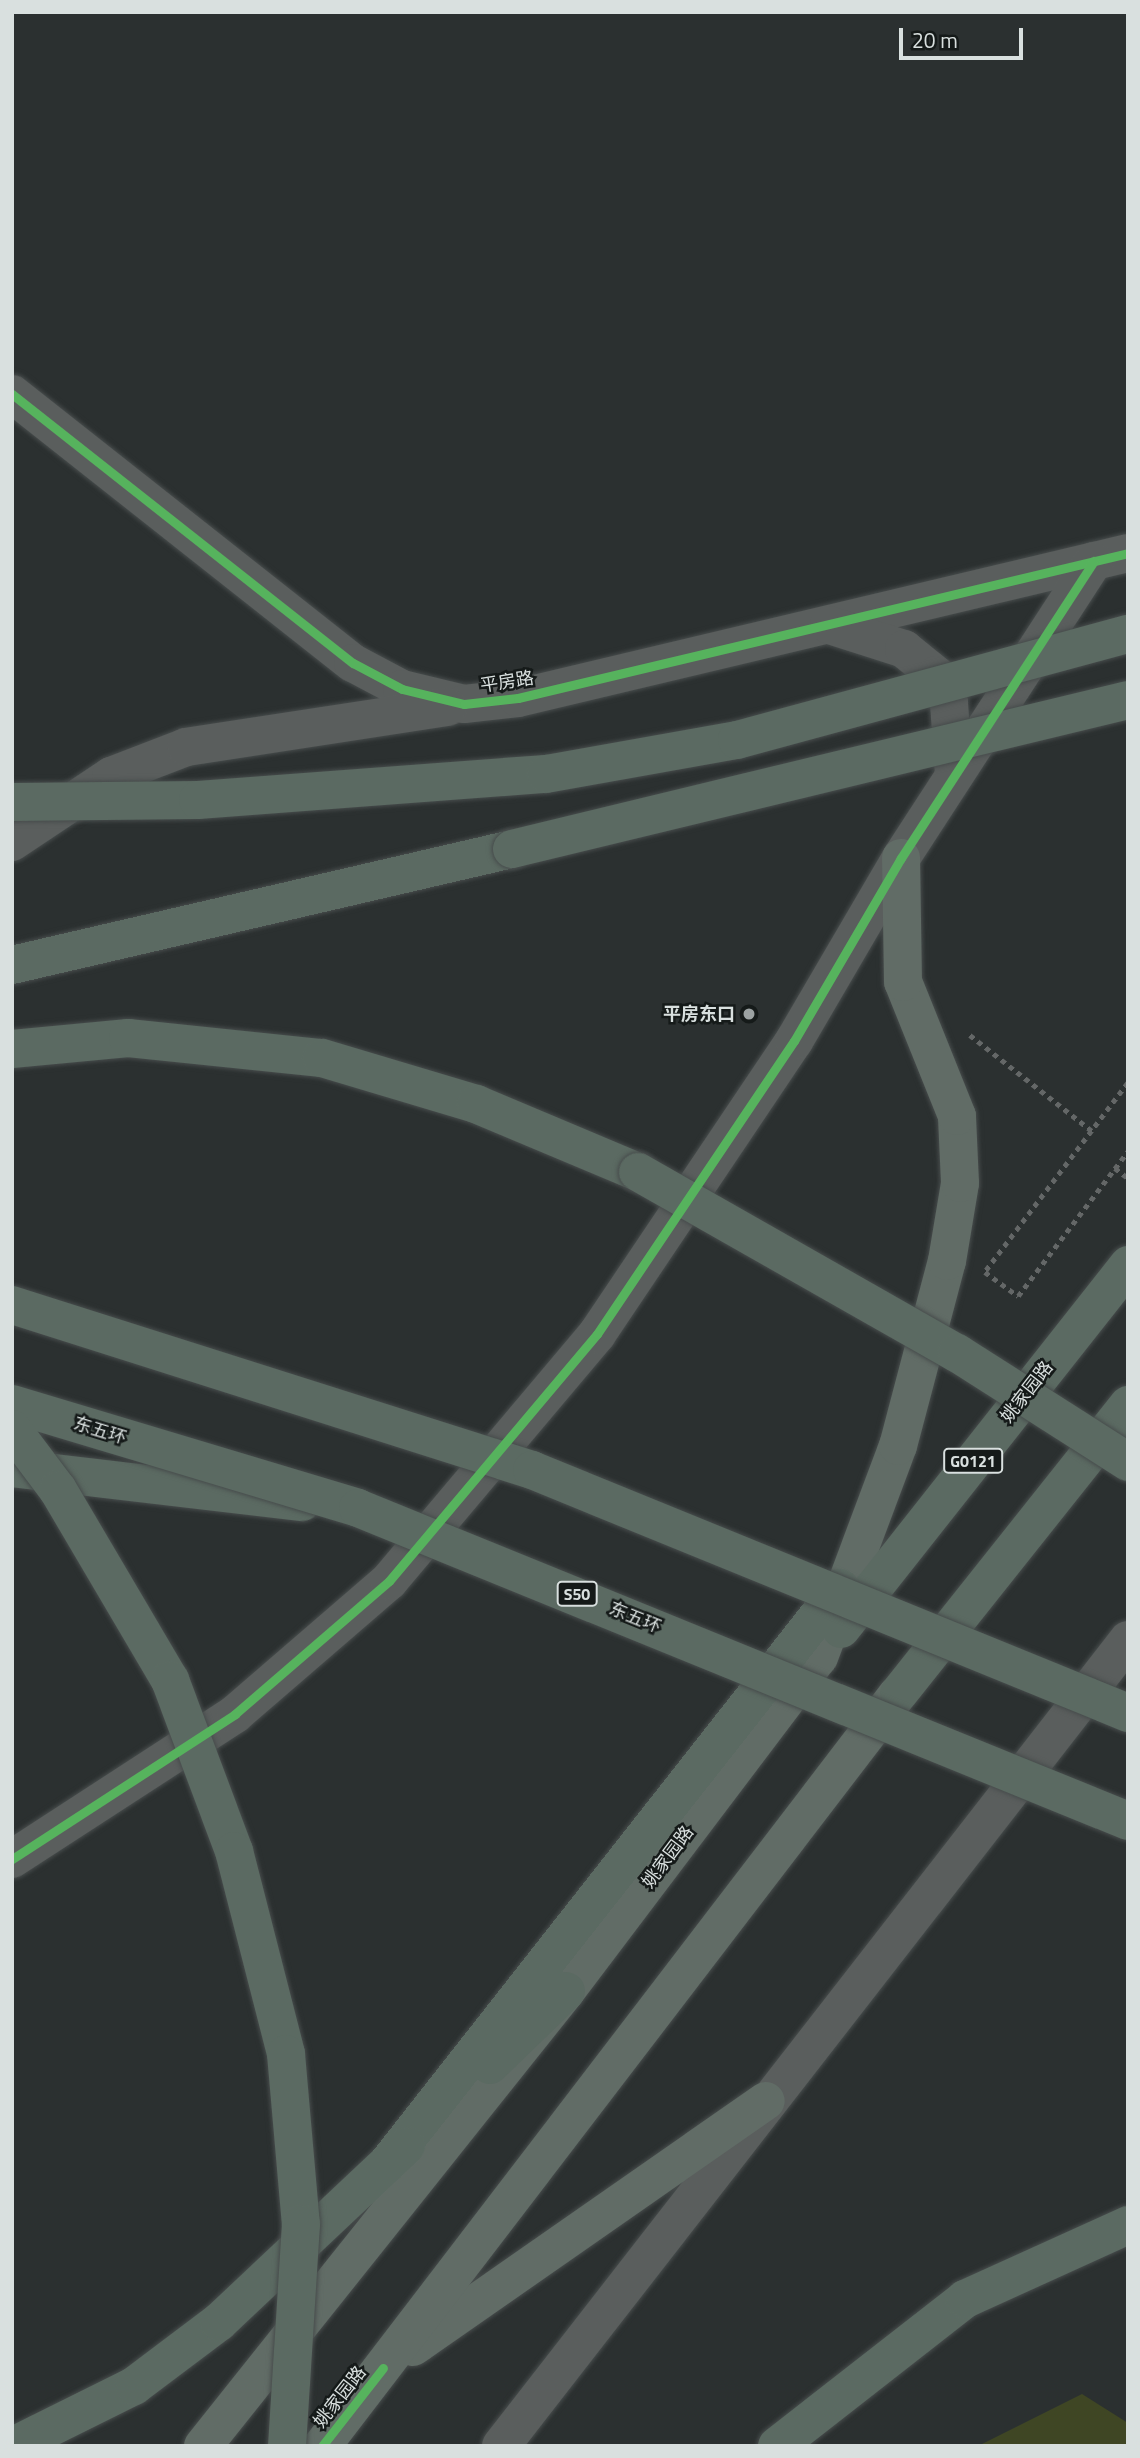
<!DOCTYPE html>
<meta charset="utf-8">
<style>
body{margin:0}
#map{position:relative;width:1140px;height:2458px;overflow:hidden;background:#2b3030;font-family:"Titillium Web","Noto Sans SC",sans-serif}
div>[style]{position:absolute}
.green>*{inset:0;background:#3f4624}
.path>*{height:4.5px;margin-top:-2.25px;transform-origin:0;background:repeating-linear-gradient(90deg,#646767 0 5px,transparent 0 10px)}
.roads{filter:drop-shadow(0 0 2px #474c4c) drop-shadow(0 0 2px #474c4c)}
.minor>*{height:38px;margin:-19px;padding:0 19px;transform-origin:19px;border-radius:19px;background:#5a5e5d}
.major>*{height:38px;margin:-19px;padding:0 19px;transform-origin:19px;border-radius:19px;background:#616c66}
.highway>*{height:38px;margin:-19px;padding:0 19px;transform-origin:19px;border-radius:19px;background:#5b6a62}
.bridges{filter:drop-shadow(0 0 2px #474c4c) drop-shadow(0 0 2px #474c4c)}
.highway-bridge>*{height:38px;margin:-19px;padding:0 19px;transform-origin:19px;border-radius:19px;background:#5b6a62}
.cycleway>*{height:9px;margin:-4.5px;padding:0 4.5px;transform-origin:4.5px;border-radius:4.5px;background:#56b35d}
.dots>*{width:19px;height:19px;translate:-50% -50%;box-sizing:border-box;border:4px solid #151a19;border-radius:50%}
span{translate:-50% -50%;white-space:nowrap;text-align:center;line-height:1.15;-webkit-text-stroke:5px #151a19;paint-order:stroke}
.shield-label span{padding:2px 5px;background:#151a19;border:2px solid;border-radius:5px;-webkit-text-stroke-width:0}
.shield-label{font-size:16px;color:#d9e0df;font-weight:700}
.street-label{font-size:18px;color:#d9e0df}
.poi-label{font-size:18px;color:#d9e0df;font-weight:700}
.right{translate:-100% -50%;text-align:right}
.frame{position:absolute;inset:0;border:14px solid #d9e0df;pointer-events:none}
.scale{position:absolute;left:899px;top:28px;width:124px;height:32px;box-sizing:border-box;border:4px solid #d9e0df;border-top:0;padding-left:9px;font-size:21px;line-height:24px;white-space:nowrap;color:#d9e0df;-webkit-text-stroke:5px #151a19;paint-order:stroke}
</style>
<div id="map">
<div class="green">
<i style="clip-path:polygon(1082px 2394px,1128px 2423px,1128px 2446px,978px 2446px)"></i>
</div>
<div class="path">
<i style="left:970px;top:1035px;width:155px;rotate:38.2deg"></i>
<i style="left:1128px;top:1083px;width:237px;rotate:127.1deg"></i>
<i style="left:985px;top:1272px;width:41px;rotate:36deg"></i>
<i style="left:1018px;top:1296px;width:182px;rotate:-52.8deg"></i>
<i style="left:1115px;top:1168px;width:16px;rotate:38deg"></i>
</div>
<div class="roads">
<div class="minor">
<i style="left:12px;top:394px;width:434px;rotate:38.3deg"></i>
<i style="left:353px;top:663px;width:55px;rotate:28deg"></i>
<i style="left:402px;top:689px;width:64px;rotate:13.6deg"></i>
<i style="left:464px;top:704px;width:54px;rotate:-6.3deg"></i>
<i style="left:518px;top:698px;width:627px;rotate:-13.37deg"></i>
<i style="left:829px;top:625px;width:79px;rotate:17.7deg"></i>
<i style="left:904px;top:649px;width:41px;rotate:39.1deg"></i>
<i style="left:936px;top:675px;width:31px;rotate:65deg"></i>
<i style="left:949px;top:703px;width:72px;rotate:86deg"></i>
<i style="left:12px;top:842px;width:119px;rotate:-33.7deg"></i>
<i style="left:111px;top:776px;width:80px;rotate:-21.1deg"></i>
<i style="left:186px;top:747px;width:265px;rotate:-8.7deg"></i>
<i style="left:12px;top:1859px;width:266px;rotate:-33deg"></i>
<i style="left:235px;top:1714px;width:203px;rotate:-40.8deg"></i>
<i style="left:389px;top:1581px;width:323px;rotate:-49.9deg"></i>
<i style="left:597px;top:1334px;width:353px;rotate:-56.1deg"></i>
<i style="left:794px;top:1041px;width:212px;rotate:-59.7deg"></i>
<i style="left:901px;top:858px;width:354px;rotate:-57deg"></i>
<i style="left:501px;top:2446px;width:1021px;rotate:-52.12deg"></i>
</div>
<div class="major">
<i style="left:413px;top:2347px;width:430px;rotate:-34.9deg"></i>
<i style="left:203px;top:2446px;width:582px;rotate:-51.42deg"></i>
<i style="left:566px;top:1991px;width:419px;rotate:-52.9deg"></i>
<i style="left:819px;top:1657px;width:225px;rotate:-69.5deg"></i>
<i style="left:898px;top:1446px;width:191px;rotate:-75.2deg"></i>
<i style="left:947px;top:1261px;width:79px;rotate:-80.5deg"></i>
<i style="left:960px;top:1183px;width:67px;rotate:-92.6deg"></i>
<i style="left:957px;top:1116px;width:144px;rotate:-111.9deg"></i>
<i style="left:903px;top:982px;width:124px;rotate:-90.9deg"></i>
<i style="left:322px;top:2446px;width:946px;rotate:-52.56deg"></i>
</div>
<div class="highway">
<i style="left:12px;top:965px;width:513px;rotate:-13.06deg"></i>
<i style="left:12px;top:1049px;width:117px;rotate:-5.4deg"></i>
<i style="left:128px;top:1038px;width:195px;rotate:5.9deg"></i>
<i style="left:322px;top:1058px;width:161px;rotate:16.6deg"></i>
<i style="left:476px;top:1104px;width:176px;rotate:22.8deg"></i>
<i style="left:12px;top:1468px;width:292px;rotate:6.7deg"></i>
<i style="left:841px;top:1629px;width:464px;rotate:-51.7deg"></i>
<i style="left:899px;top:1693px;width:368px;rotate:-51.5deg"></i>
<i style="left:490px;top:2065px;width:106px;rotate:-44.2deg"></i>
<i style="left:387px;top:2164px;width:733px;rotate:-51.82deg"></i>
<i style="left:13px;top:2446px;width:135px;rotate:-26.4deg"></i>
<i style="left:134px;top:2386px;width:106px;rotate:-37deg"></i>
<i style="left:219px;top:2322px;width:257px;rotate:-43.3deg"></i>
<i style="left:777px;top:2446px;width:239px;rotate:-38deg"></i>
<i style="left:965px;top:2299px;width:179px;rotate:-24.4deg"></i>
</div>
</div>
<div class="bridges">
<div class="highway-bridge">
<i style="left:12px;top:802px;width:186px;rotate:-0.6deg"></i>
<i style="left:198px;top:800px;width:349px;rotate:-4.3deg"></i>
<i style="left:546px;top:774px;width:194px;rotate:-10.1deg"></i>
<i style="left:737px;top:740px;width:405px;rotate:-15.2deg"></i>
<i style="left:512px;top:849px;width:634px;rotate:-13.6deg"></i>
<i style="left:638px;top:1172px;width:367px;rotate:29.6deg"></i>
<i style="left:957px;top:1353px;width:203px;rotate:32.5deg"></i>
<i style="left:12px;top:1305px;width:546px;rotate:17.6deg"></i>
<i style="left:532px;top:1470px;width:644px;rotate:22.18deg"></i>
<i style="left:12px;top:1404px;width:361px;rotate:16.7deg"></i>
<i style="left:358px;top:1508px;width:831px;rotate:22.12deg"></i>
<i style="left:12px;top:1429px;width:76px;rotate:53deg"></i>
<i style="left:58px;top:1490px;width:221px;rotate:59.5deg"></i>
<i style="left:170px;top:1680px;width:183px;rotate:69.5deg"></i>
<i style="left:234px;top:1851px;width:210px;rotate:75.6deg"></i>
<i style="left:286px;top:2054px;width:171px;rotate:85deg"></i>
<i style="left:301px;top:2224px;width:222px;rotate:93.6deg"></i>
</div>
</div>
<div class="cycleway">
<i style="left:12px;top:394px;width:434px;rotate:38.3deg"></i>
<i style="left:353px;top:663px;width:55px;rotate:28deg"></i>
<i style="left:402px;top:689px;width:64px;rotate:13.6deg"></i>
<i style="left:464px;top:704px;width:54px;rotate:-6.3deg"></i>
<i style="left:518px;top:698px;width:627px;rotate:-13.37deg"></i>
<i style="left:12px;top:1859px;width:266px;rotate:-33deg"></i>
<i style="left:235px;top:1714px;width:203px;rotate:-40.8deg"></i>
<i style="left:389px;top:1581px;width:323px;rotate:-49.9deg"></i>
<i style="left:597px;top:1334px;width:353px;rotate:-56.1deg"></i>
<i style="left:794px;top:1041px;width:212px;rotate:-59.7deg"></i>
<i style="left:901px;top:858px;width:354px;rotate:-57deg"></i>
<i style="left:322px;top:2446px;width:99px;rotate:-52deg"></i>
</div>
<div class="dots">
<i style="left:749px;top:1014px;background:#9ca2a2"></i>
</div>
<div class="shield-label">
<span style="left:973px;top:1461px">G0121</span>
<span style="left:577px;top:1594px">S50</span>
</div>
<div class="street-label">
<span style="left:507px;top:682px;rotate:-9deg">平房路</span>
<span style="left:1027px;top:1392px;rotate:-52deg">姚家园路</span>
<span style="left:100px;top:1431px;rotate:17deg">东五环</span>
<span style="left:635px;top:1618px;rotate:22deg">东五环</span>
<span style="left:668px;top:1857px;rotate:-53deg">姚家园路</span>
<span style="left:340px;top:2397px;rotate:-52deg">姚家园路</span>
</div>
<div class="poi-label">
<span class="right" style="left:735px;top:1014px">平房东口</span>
</div>
<div class="frame"></div>
<div class="scale">20 m</div>
</div>
